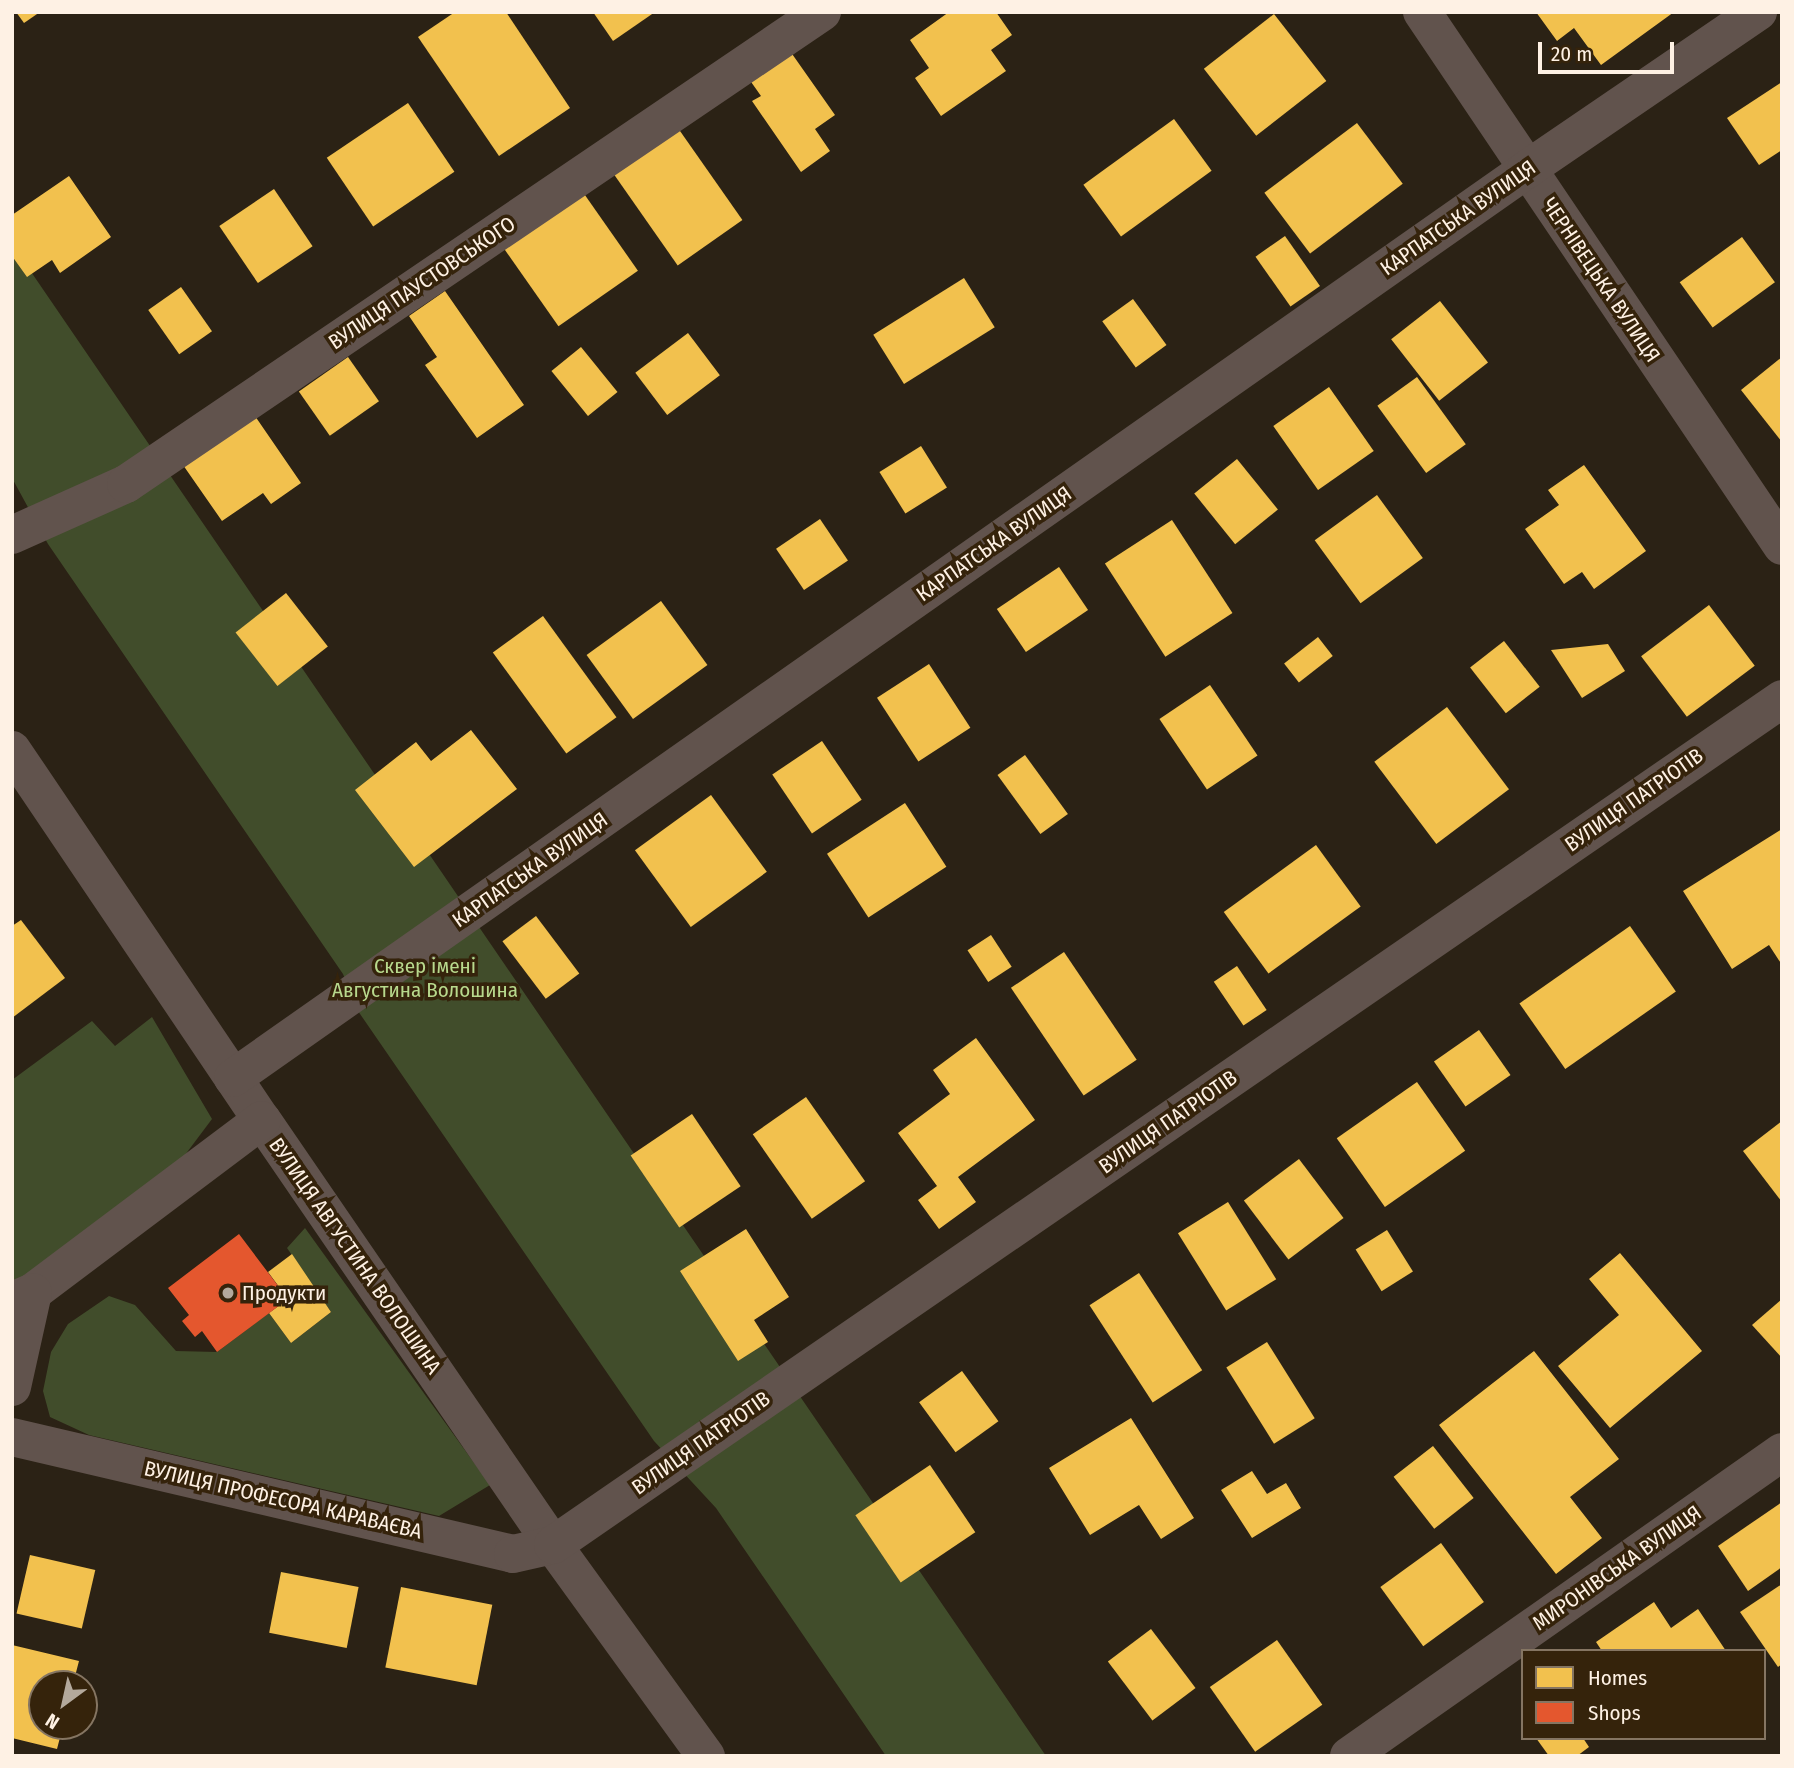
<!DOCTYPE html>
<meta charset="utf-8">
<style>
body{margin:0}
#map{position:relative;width:1794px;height:1768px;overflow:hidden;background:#2b2215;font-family:"Fira Sans Condensed",sans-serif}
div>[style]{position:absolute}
.green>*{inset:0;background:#414d2b}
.homes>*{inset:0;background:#f2c14e;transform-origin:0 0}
.shops>*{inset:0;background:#e4572e}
.minor>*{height:38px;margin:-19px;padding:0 19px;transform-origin:19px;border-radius:19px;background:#61534d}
.dots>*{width:19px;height:19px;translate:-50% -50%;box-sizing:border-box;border:4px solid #35230b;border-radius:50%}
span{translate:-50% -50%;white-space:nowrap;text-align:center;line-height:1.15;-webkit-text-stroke:7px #35230b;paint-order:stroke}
.street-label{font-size:21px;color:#fef1e4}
.park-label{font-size:21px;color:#b8d98d}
.poi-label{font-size:21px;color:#fef1e4}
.left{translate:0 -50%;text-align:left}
.frame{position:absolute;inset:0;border:14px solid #fef1e4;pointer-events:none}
.legend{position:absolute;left:1521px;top:1649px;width:245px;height:91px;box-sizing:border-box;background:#35230b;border:2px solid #857562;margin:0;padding:9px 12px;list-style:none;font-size:21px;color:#fef1e4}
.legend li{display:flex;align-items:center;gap:14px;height:35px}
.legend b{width:35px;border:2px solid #857562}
.north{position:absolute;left:28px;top:1670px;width:70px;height:70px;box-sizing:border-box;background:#35230b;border:2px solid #857562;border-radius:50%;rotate:213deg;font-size:19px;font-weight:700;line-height:28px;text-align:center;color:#fef1e4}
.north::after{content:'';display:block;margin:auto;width:24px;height:32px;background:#b4a99c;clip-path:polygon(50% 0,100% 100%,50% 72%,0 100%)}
.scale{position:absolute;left:1538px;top:42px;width:136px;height:32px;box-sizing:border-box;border:4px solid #fef1e4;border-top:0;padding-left:9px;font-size:21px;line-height:24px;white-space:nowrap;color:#fef1e4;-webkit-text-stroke:5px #35230b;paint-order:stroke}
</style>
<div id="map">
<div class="green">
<i style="clip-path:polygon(12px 244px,1046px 1756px,886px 1756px,716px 1508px,654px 1441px,358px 1011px,343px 974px,48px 544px,12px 478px)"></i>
<i style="clip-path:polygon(152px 1017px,212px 1119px,173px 1171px,12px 1289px,12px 1080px,92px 1021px,115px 1046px)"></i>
<i style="clip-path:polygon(305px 1228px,490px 1485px,439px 1516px,89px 1435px,50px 1417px,43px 1391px,51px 1352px,68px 1324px,109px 1296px,135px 1305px,176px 1351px,217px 1352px,269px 1313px,291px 1343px,331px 1312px,287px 1248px)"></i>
</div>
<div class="homes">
<i style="clip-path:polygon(16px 12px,40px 12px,24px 23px)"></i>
<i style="clip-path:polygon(455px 12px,506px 12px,570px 108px,499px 156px,418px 37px)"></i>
<i style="clip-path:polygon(593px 12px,655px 12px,613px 41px)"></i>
<i style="clip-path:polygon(949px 12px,996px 12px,1012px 35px,991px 50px,1006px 71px,941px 116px,915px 78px,929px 68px,910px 40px)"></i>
<i style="clip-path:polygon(1536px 12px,1674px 12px,1601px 65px,1574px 28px,1557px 41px)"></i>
<i style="left:1274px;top:14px;width:85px;height:89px;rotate:52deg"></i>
<i style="clip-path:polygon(790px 51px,835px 115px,815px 129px,830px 151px,801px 172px,752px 101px,761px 96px,749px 79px)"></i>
<i style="clip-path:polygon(1782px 82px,1782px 150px,1759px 165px,1727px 118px)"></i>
<i style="left:408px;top:103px;width:83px;height:98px;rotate:56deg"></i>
<i style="left:1174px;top:119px;width:64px;height:112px;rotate:54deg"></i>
<i style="left:673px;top:121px;width:121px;height:79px;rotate:55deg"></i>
<i style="left:1357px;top:123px;width:76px;height:116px;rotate:53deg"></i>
<i style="clip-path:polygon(69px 176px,111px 237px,60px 273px,52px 260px,27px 277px,12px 256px,12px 215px)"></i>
<i style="left:580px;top:188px;width:101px;height:97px;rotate:55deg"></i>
<i style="left:274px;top:189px;width:69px;height:66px;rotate:56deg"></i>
<i style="left:1285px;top:236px;width:61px;height:36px;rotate:55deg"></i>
<i style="left:1742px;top:237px;width:56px;height:77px;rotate:54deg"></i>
<i style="left:964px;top:278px;width:58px;height:107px;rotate:58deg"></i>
<i style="left:181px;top:287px;width:54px;height:40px;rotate:55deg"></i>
<i style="clip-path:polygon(445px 291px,524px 405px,477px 438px,425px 365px,437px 357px,409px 316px)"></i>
<i style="left:1133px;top:299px;width:57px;height:38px;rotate:54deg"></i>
<i style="left:1440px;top:301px;width:78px;height:62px;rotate:52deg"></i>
<i style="left:688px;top:333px;width:53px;height:66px;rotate:53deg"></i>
<i style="left:581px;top:347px;width:58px;height:38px;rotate:51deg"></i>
<i style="left:348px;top:357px;width:54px;height:60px;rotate:55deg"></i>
<i style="clip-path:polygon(1782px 357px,1782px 442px,1741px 390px)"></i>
<i style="left:1417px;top:377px;width:83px;height:49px;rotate:54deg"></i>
<i style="left:1329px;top:387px;width:78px;height:68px;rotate:55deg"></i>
<i style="clip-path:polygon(255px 416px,301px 483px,271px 504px,263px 493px,222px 521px,183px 465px)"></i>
<i style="left:921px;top:446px;width:49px;height:49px;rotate:58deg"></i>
<i style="left:1237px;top:459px;width:65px;height:55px;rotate:51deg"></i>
<i style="clip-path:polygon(1584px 465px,1646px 551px,1594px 589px,1582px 572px,1564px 584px,1525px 529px,1559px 505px,1548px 490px)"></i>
<i style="left:1377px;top:495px;width:78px;height:77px;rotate:54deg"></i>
<i style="left:820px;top:519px;width:50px;height:53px;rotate:56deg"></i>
<i style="left:1172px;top:520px;width:111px;height:80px;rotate:57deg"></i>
<i style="left:1059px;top:567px;width:52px;height:75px;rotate:56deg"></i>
<i style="left:286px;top:593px;width:68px;height:64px;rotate:52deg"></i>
<i style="left:661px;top:601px;width:79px;height:92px;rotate:54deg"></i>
<i style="left:1709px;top:605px;width:76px;height:85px;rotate:53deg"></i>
<i style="left:543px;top:616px;width:125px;height:62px;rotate:54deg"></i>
<i style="left:1318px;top:637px;width:24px;height:43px;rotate:52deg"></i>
<i style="left:1504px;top:641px;width:58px;height:43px;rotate:52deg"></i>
<i style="clip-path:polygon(1608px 644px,1625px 671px,1582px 698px,1551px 650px)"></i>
<i style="left:929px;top:664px;width:76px;height:62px;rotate:57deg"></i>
<i style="left:1210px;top:685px;width:85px;height:61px;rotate:56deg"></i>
<i style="left:1447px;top:707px;width:103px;height:91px;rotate:53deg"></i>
<i style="clip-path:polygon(471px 730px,517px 789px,414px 867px,355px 790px,416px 742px,431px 761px)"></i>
<i style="left:822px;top:741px;width:71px;height:60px;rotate:56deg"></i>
<i style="left:1025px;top:755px;width:73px;height:34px;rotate:54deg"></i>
<i style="left:711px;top:795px;width:95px;height:94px;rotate:54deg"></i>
<i style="left:905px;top:803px;width:76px;height:93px;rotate:57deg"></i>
<i style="clip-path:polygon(1782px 829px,1782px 965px,1769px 945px,1732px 969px,1683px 891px)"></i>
<i style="left:1316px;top:845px;width:76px;height:114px;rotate:54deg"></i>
<i style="left:536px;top:916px;width:72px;height:42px;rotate:53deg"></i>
<i style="clip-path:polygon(21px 920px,65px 978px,12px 1018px,12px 926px)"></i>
<i style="left:1630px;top:926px;width:80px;height:135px;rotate:55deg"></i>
<i style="left:991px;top:935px;width:38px;height:28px;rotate:57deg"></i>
<i style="left:1064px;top:952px;width:130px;height:64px;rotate:56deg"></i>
<i style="left:1237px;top:966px;width:53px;height:28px;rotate:56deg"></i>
<i style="left:1479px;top:1030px;width:55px;height:55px;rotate:55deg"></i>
<i style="clip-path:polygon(976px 1038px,1035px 1120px,958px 1177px,976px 1202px,939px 1229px,918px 1200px,937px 1186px,898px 1133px,950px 1094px,933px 1070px)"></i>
<i style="left:1417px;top:1082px;width:84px;height:98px;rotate:55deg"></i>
<i style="left:806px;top:1097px;width:103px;height:65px;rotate:55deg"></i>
<i style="left:692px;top:1114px;width:87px;height:74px;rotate:56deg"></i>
<i style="clip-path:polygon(1782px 1121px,1782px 1202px,1743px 1151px)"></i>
<i style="left:1299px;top:1159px;width:74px;height:69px;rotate:53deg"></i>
<i style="left:1228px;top:1202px;width:91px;height:59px;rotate:58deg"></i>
<i style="clip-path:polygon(746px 1229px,789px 1297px,754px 1320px,768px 1342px,738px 1361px,680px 1271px)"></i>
<i style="left:1387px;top:1230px;width:49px;height:37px;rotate:58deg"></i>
<i style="clip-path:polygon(1620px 1253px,1702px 1351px,1610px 1428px,1558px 1366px,1619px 1315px,1589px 1279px)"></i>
<i style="clip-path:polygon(292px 1254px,331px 1312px,291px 1343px,269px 1313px,288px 1299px,268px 1272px)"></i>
<i style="left:1139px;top:1273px;width:116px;height:59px;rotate:57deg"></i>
<i style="clip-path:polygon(1782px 1299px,1782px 1358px,1752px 1325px)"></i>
<i style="left:1267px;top:1342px;width:90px;height:48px;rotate:58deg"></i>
<i style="clip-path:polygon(1534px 1351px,1619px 1459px,1570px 1497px,1602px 1538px,1556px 1574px,1439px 1425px)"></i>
<i style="left:962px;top:1371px;width:62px;height:53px;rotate:54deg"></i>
<i style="clip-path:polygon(1131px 1418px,1194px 1518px,1161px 1539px,1139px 1505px,1090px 1535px,1049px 1468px)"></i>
<i style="left:1433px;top:1446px;width:66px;height:50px;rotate:52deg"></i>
<i style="left:930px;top:1465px;width:81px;height:90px;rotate:56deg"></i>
<i style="clip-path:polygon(1252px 1471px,1267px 1494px,1286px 1483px,1301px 1508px,1252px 1538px,1221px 1490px)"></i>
<i style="clip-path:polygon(1782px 1502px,1782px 1567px,1748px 1591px,1718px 1546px)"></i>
<i style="left:1441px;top:1543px;width:73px;height:75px;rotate:54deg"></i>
<i style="left:30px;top:1555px;width:67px;height:60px;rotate:13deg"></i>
<i style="left:281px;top:1572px;width:79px;height:62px;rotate:11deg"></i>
<i style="clip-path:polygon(1782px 1584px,1782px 1664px,1778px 1667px,1740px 1612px)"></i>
<i style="left:401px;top:1587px;width:93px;height:82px;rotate:11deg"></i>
<i style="clip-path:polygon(1654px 1602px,1671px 1628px,1698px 1609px,1726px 1651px,1602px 1651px,1596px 1642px)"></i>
<i style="left:1151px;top:1629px;width:74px;height:54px;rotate:53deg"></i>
<i style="left:1277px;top:1640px;width:79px;height:82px;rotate:55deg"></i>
<i style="clip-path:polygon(12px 1645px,79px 1661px,73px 1684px,42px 1684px,42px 1726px,63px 1726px,57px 1749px,12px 1738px)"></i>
<i style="clip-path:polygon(1536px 1738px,1583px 1738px,1589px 1747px,1577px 1756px,1549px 1756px)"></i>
</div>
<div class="shops">
<i style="clip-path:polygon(239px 1234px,288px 1299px,217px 1352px,202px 1331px,195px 1337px,182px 1321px,189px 1315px,168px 1288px)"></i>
</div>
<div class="minor">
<i style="left:1422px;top:12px;width:644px;rotate:56.01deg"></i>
<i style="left:12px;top:535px;width:125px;rotate:-24.1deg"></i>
<i style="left:126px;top:484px;width:841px;rotate:-34.14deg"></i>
<i style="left:12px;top:750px;width:447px;rotate:56deg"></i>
<i style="left:262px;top:1120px;width:515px;rotate:55.6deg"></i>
<i style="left:553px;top:1545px;width:261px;rotate:54.1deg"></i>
<i style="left:233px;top:1078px;width:1580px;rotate:-35.08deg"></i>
<i style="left:1526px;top:170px;width:281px;rotate:-34.3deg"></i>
<i style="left:12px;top:1301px;width:23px;rotate:-23deg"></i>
<i style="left:33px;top:1292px;width:286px;rotate:-36.9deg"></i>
<i style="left:12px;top:1387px;width:97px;rotate:-77.5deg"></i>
<i style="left:12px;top:1437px;width:514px;rotate:13.14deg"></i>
<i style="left:513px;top:1554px;width:41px;rotate:-12.7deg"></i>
<i style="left:553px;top:1545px;width:1492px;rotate:-34.54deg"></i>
<i style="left:1349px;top:1756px;width:529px;rotate:-35.07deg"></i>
</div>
<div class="dots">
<i style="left:228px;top:1293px;background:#b4a99c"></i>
</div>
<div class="street-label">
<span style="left:1458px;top:218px;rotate:-35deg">КАРПАТСЬКА ВУЛИЦЯ</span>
<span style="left:1601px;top:280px;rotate:56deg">ЧЕРНІВЕЦЬКА ВУЛИЦЯ</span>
<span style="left:422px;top:283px;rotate:-34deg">ВУЛИЦЯ ПАУСТОВСЬКОГО</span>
<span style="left:994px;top:544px;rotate:-35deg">КАРПАТСЬКА ВУЛИЦЯ</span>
<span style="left:1634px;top:800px;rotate:-35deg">ВУЛИЦЯ ПАТРІОТІВ</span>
<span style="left:530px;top:870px;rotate:-35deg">КАРПАТСЬКА ВУЛИЦЯ</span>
<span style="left:1168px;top:1122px;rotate:-35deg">ВУЛИЦЯ ПАТРІОТІВ</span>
<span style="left:355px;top:1256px;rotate:55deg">ВУЛИЦЯ АВГУСТИНА ВОЛОШИНА</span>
<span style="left:701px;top:1443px;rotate:-35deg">ВУЛИЦЯ ПАТРІОТІВ</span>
<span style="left:283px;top:1500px;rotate:13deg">ВУЛИЦЯ ПРОФЕСОРА КАРАВАЄВА</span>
<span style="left:1617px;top:1568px;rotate:-35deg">МИРОНІВСЬКА ВУЛИЦЯ</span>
</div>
<div class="park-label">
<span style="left:425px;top:978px">Сквер імені<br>Августина Волошина</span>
</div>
<div class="poi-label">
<span class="left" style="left:242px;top:1293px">Продукти</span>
</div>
<div class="frame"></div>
<ul class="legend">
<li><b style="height:19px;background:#f2c14e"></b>Homes</li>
<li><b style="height:19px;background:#e4572e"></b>Shops</li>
</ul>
<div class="north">N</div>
<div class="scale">20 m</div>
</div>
